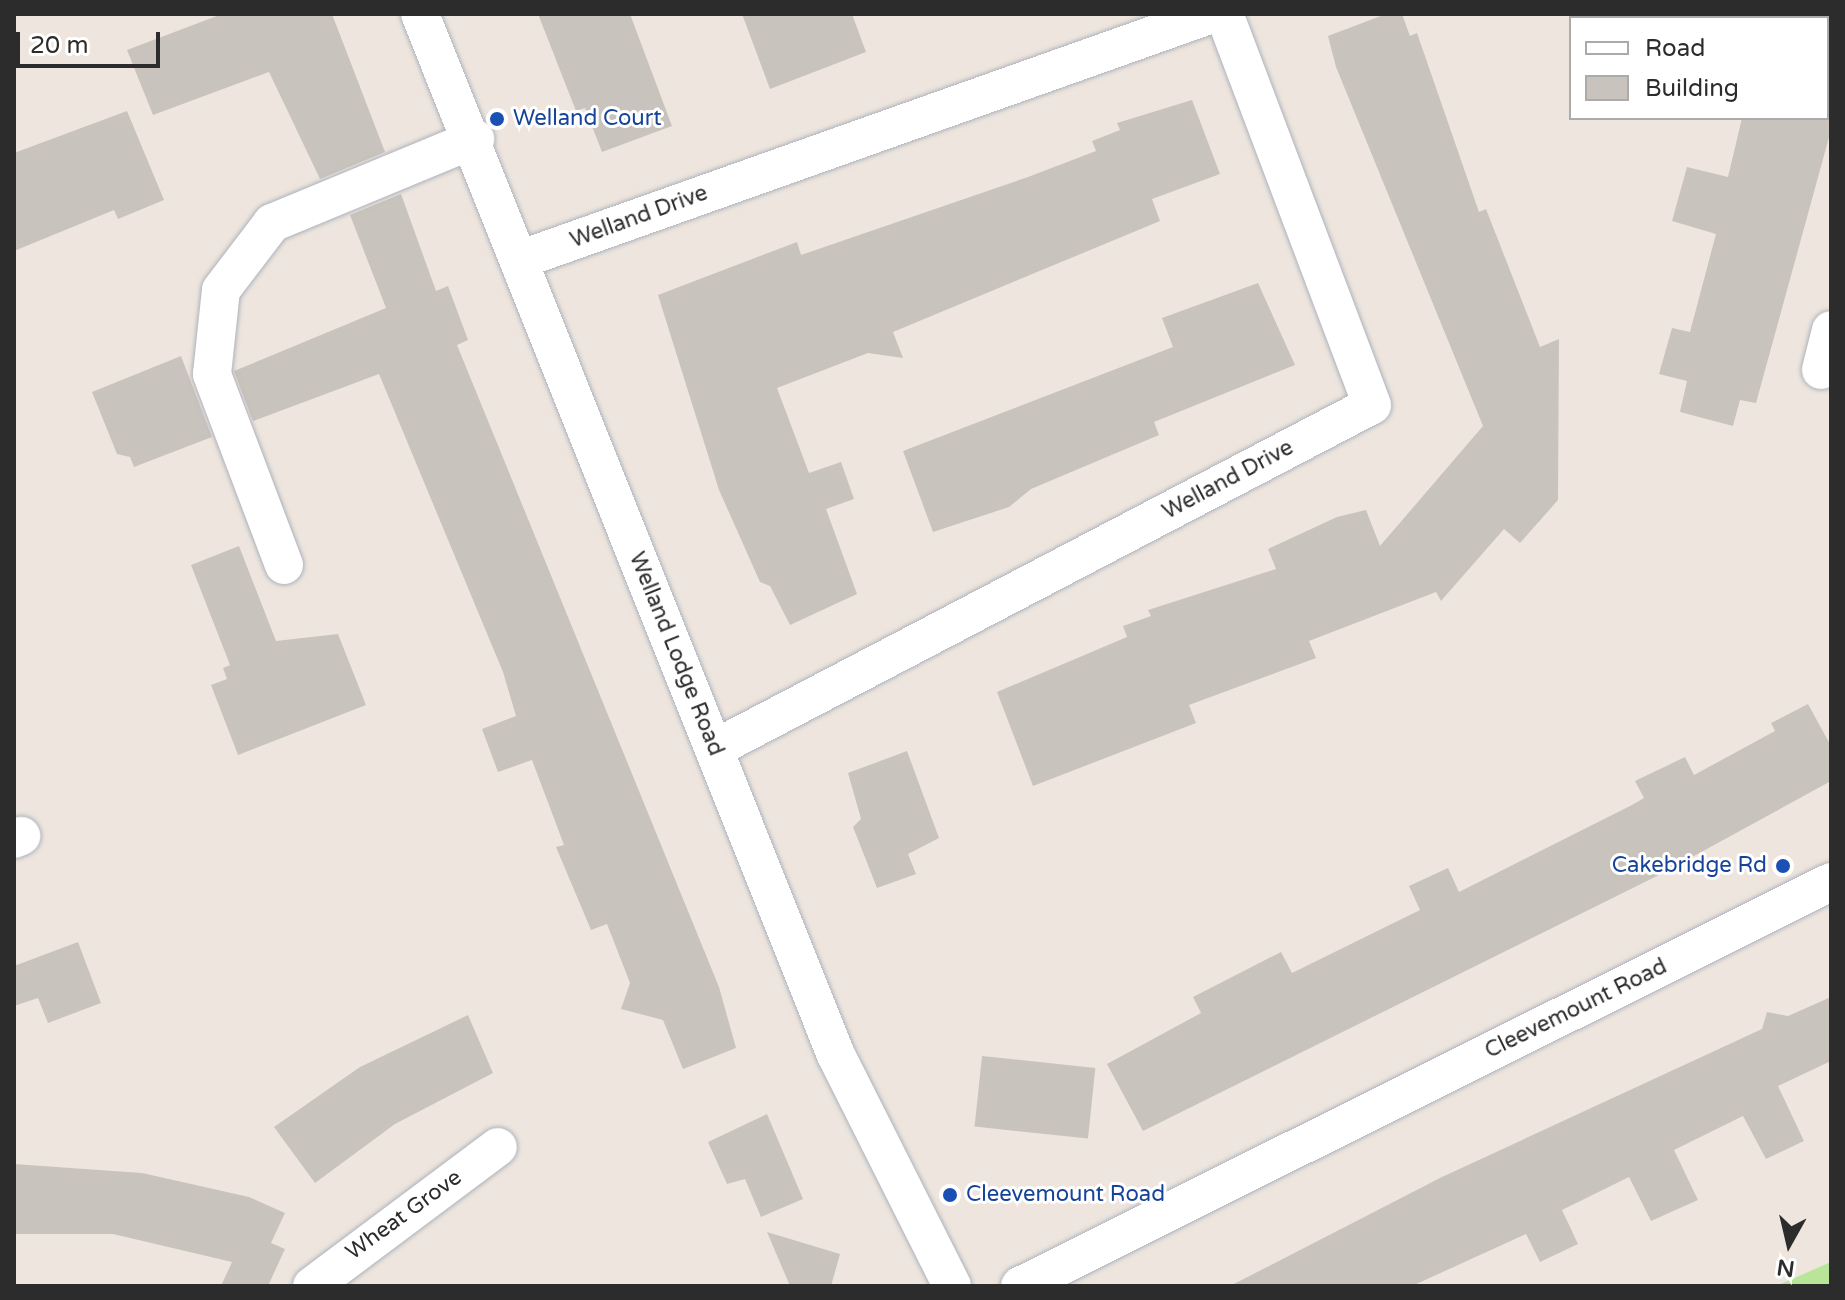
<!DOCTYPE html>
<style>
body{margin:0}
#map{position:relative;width:1845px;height:1300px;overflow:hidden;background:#eee6de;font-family:"Varela Round",sans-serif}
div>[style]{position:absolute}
.green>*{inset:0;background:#b9e599}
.building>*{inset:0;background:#c9c3bd;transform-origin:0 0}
.roads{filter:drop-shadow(0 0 2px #aeb2bc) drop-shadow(0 0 2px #aeb2bc)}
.street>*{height:38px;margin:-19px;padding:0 19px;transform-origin:19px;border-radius:19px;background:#fff}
.dots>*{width:22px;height:22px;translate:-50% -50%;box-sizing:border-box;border:4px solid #fff;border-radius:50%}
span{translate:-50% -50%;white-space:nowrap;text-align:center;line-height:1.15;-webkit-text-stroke:6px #fff;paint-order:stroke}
.transit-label{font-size:22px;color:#164399}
.left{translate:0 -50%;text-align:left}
.right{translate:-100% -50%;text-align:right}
.street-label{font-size:22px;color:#2c2c2c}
.frame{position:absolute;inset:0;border:16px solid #2c2c2c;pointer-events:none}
.legend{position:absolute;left:1569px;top:16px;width:260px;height:104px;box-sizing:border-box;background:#fff;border:2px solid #ababab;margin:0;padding:10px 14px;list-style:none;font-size:24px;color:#2c2c2c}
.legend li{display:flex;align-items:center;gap:16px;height:40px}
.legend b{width:40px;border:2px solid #ababab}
.north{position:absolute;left:1749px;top:1204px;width:80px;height:80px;-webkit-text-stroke:6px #fff;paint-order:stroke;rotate:188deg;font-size:22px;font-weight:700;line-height:32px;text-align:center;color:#2c2c2c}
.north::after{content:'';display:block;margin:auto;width:28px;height:36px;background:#2c2c2c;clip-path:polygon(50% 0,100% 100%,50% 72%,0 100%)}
.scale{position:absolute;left:16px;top:32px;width:144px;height:36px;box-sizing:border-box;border:4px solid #2c2c2c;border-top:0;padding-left:10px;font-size:24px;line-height:28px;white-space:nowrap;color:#2c2c2c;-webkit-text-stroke:6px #fff;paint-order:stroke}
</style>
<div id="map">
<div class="green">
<i style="clip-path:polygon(1831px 1262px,1831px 1286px,1776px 1286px)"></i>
</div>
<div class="building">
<i style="clip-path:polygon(222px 14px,332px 14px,385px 152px,320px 179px,269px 72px,153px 115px,127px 50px)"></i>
<i style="clip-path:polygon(538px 14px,630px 14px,672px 126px,602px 152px,585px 108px,576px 111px)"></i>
<i style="clip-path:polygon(742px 14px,852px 14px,866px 52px,770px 89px)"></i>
<i style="clip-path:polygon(1386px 14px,1402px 14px,1410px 36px,1417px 33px,1479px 212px,1486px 209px,1540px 347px,1559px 339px,1558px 500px,1520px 543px,1504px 529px,1441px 601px,1436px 592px,1309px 641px,1316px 658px,1189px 705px,1196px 723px,1033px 786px,997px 692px,1127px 637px,1123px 626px,1151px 616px,1148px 610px,1276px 569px,1268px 549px,1337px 517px,1366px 510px,1380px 546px,1483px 426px,1336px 67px,1328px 36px)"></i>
<i style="clip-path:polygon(1192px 100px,1220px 174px,1152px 199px,1160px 221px,893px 332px,903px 358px,868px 353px,777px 388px,809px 473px,841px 462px,854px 499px,826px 509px,857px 594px,790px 625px,770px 586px,760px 582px,719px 490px,658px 295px,797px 242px,801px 255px,1028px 177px,1096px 151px,1092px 141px,1120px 130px,1117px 123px)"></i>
<i style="clip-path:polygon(127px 111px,164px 200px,118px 219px,114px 210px,14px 251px,14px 153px)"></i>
<i style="clip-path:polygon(1742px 118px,1831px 118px,1831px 130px,1756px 403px,1740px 400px,1733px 426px,1680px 412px,1687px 381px,1659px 374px,1672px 328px,1690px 332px,1716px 234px,1672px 221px,1687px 167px,1728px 177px)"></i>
<i style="clip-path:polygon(401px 194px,436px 291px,448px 286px,468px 340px,457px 345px,719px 987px,736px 1048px,683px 1069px,663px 1020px,621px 1009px,630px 983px,607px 924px,591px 930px,556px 847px,564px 845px,532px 760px,498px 772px,482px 729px,516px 716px,503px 672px,379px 374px,253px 421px,234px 371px,386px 308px,350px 215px)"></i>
<i style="clip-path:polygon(1258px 283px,1295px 365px,1154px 422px,1159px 435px,1031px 489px,1009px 507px,933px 532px,903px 451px,1173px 347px,1162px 318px)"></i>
<i style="clip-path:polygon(181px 356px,212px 437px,134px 467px,130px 457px,117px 454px,92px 392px)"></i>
<i style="clip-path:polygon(239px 546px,276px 641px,338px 634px,366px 705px,238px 755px,211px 685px,227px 679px,223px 668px,230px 665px,191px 565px)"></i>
<i style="clip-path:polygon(1808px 704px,1831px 746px,1831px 781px,1661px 874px,1143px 1131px,1107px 1064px,1201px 1013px,1193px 997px,1281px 952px,1292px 973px,1420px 910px,1409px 886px,1448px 868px,1459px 892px,1632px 805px,1644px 798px,1635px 781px,1685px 757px,1694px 775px,1775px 731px,1771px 723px)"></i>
<i style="clip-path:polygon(907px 751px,939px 838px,908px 854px,916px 874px,877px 888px,853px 827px,861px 819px,848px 773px)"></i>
<i style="clip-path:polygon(78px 942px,101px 1003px,48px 1023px,38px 998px,14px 1006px,14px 966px)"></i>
<i style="clip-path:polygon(1831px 997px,1831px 1061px,1778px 1086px,1804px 1141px,1766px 1159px,1743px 1116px,1674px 1150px,1698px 1200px,1651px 1221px,1629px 1177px,1562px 1210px,1578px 1244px,1540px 1262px,1526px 1234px,1412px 1286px,1230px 1286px,1442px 1177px,1762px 1029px,1767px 1012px,1788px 1016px)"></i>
<i style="clip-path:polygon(468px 1015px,493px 1073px,395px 1124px,315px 1183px,274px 1127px,360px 1067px)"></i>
<i style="left:982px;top:1056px;width:114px;height:71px;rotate:6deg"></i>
<i style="clip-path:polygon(767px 1114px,803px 1199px,761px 1217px,745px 1179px,727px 1184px,708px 1142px)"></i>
<i style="clip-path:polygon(14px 1164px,142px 1173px,249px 1197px,285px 1213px,271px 1243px,285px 1249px,268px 1286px,221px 1286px,232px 1262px,113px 1234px,16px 1234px)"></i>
<i style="clip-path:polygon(767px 1232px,840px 1254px,831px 1286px,790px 1286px)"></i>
</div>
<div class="roads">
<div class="street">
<i style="left:420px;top:14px;width:1121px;rotate:68.22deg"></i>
<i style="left:836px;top:1055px;width:258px;rotate:63.3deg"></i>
<i style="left:519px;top:260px;width:735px;rotate:-19.54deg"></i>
<i style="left:1821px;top:370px;width:41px;rotate:-76deg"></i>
<i style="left:284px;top:565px;width:204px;rotate:-110.7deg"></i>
<i style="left:212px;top:374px;width:84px;rotate:-83.9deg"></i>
<i style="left:221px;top:290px;width:84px;rotate:-52.7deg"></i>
<i style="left:272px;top:223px;width:220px;rotate:-22.5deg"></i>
<i style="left:714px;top:749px;width:742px;rotate:-27.6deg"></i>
<i style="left:1372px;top:405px;width:418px;rotate:-110.7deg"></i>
<i style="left:14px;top:839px;width:8px;rotate:-23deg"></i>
<i style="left:312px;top:1286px;width:232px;rotate:-36.8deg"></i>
<i style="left:1020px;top:1286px;width:906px;rotate:-26.48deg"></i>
</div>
</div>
<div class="dots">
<i style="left:497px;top:119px;background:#1a4fb4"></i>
<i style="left:1783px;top:866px;background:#1a4fb4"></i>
<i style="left:950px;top:1195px;background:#1a4fb4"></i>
</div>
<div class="transit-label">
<span class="left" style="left:513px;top:119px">Welland Court</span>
<span class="right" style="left:1767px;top:866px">Cakebridge Rd</span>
<span class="left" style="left:966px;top:1195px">Cleevemount Road</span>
</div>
<div class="street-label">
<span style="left:639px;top:217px;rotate:-20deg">Welland Drive</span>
<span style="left:1228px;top:480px;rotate:-28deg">Welland Drive</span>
<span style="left:676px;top:654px;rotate:68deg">Welland Lodge Road</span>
<span style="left:1576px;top:1009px;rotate:-26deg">Cleevemount Road</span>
<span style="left:404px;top:1215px;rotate:-36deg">Wheat Grove</span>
</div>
<div class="frame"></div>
<ul class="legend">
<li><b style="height:10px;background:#fff"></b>Road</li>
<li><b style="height:22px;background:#c9c3bd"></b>Building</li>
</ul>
<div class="north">N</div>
<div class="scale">20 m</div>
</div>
